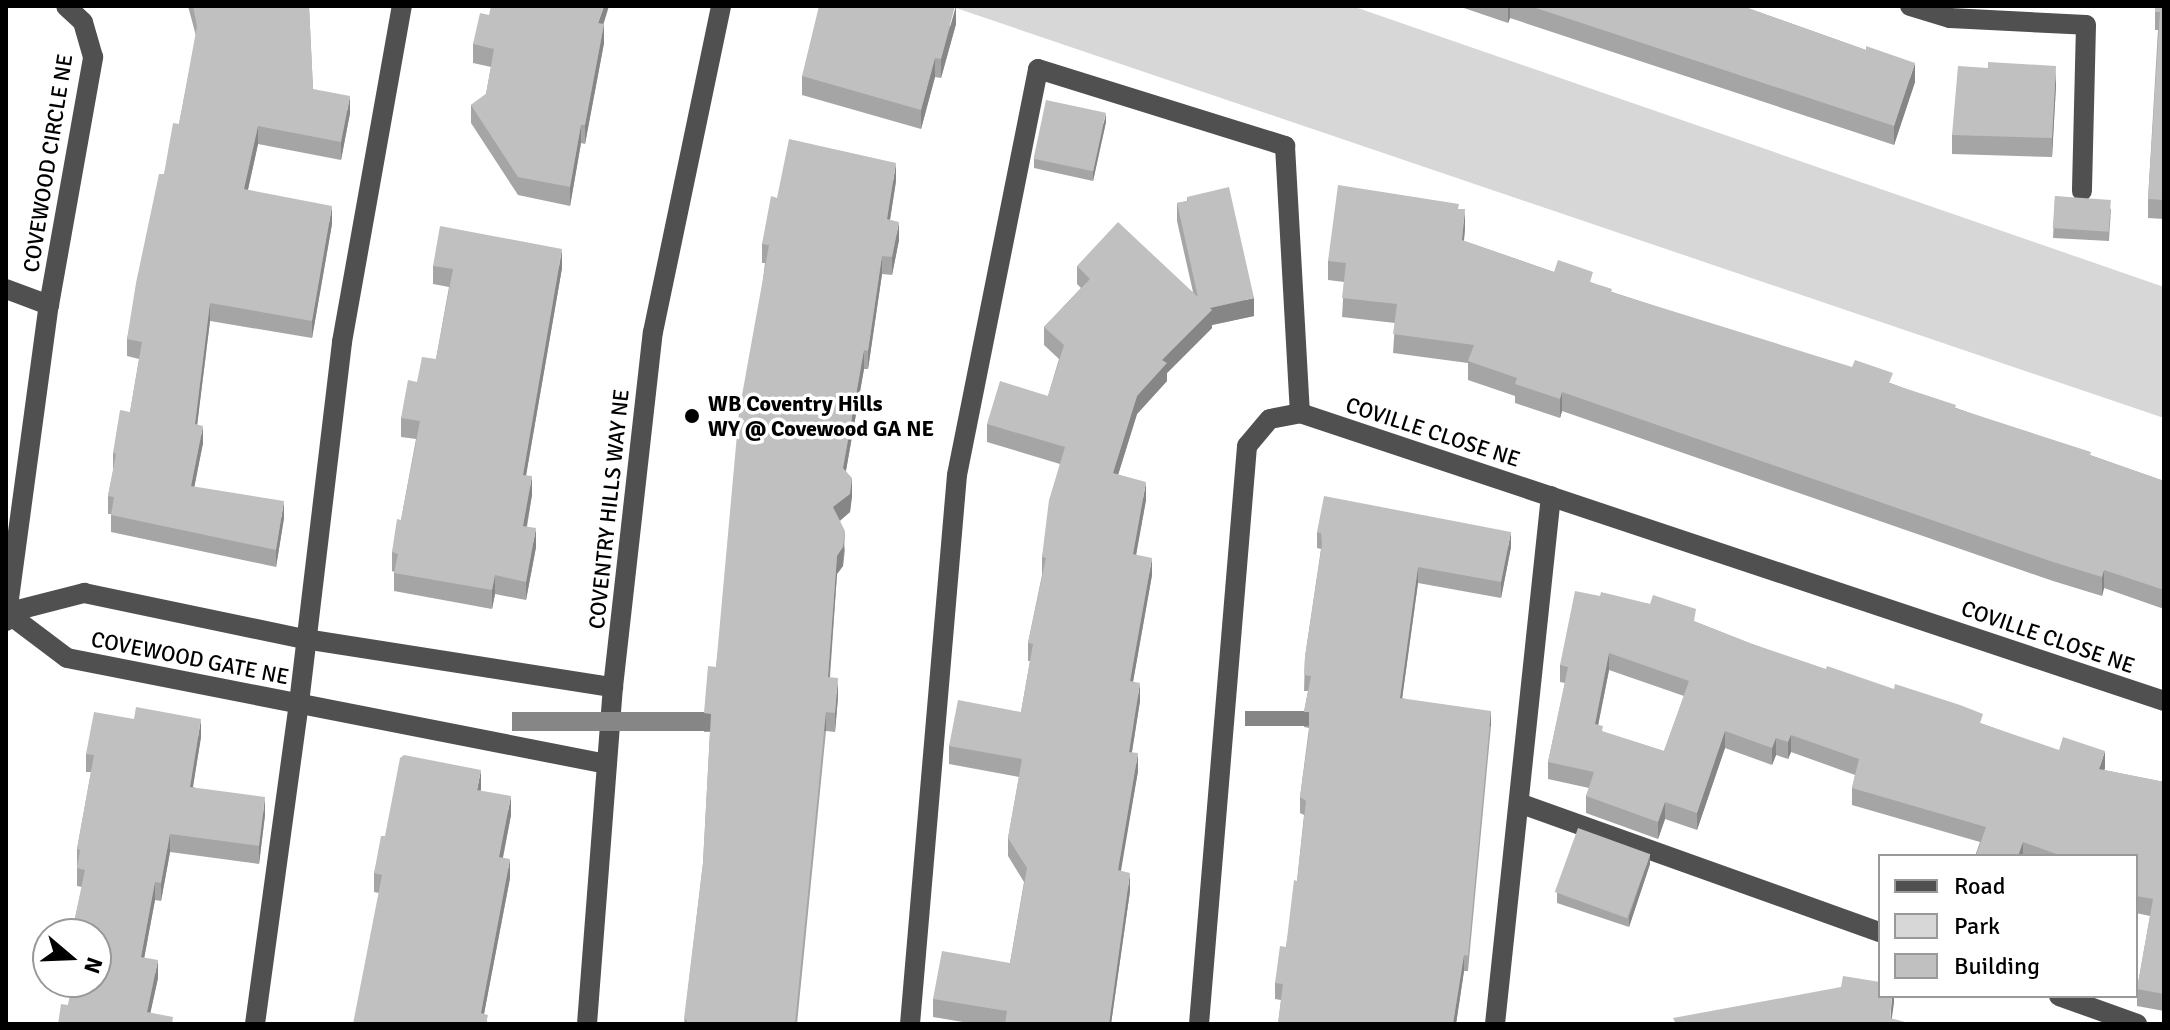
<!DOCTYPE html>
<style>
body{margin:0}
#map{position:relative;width:2170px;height:1030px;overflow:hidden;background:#fff;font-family:Signika,sans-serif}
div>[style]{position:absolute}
.green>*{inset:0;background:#d7d7d7}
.minor>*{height:20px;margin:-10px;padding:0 10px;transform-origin:10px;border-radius:10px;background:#505050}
.wall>*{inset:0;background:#a5a5a5}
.shaded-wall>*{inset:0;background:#868686;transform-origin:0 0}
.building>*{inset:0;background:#c0c0c0;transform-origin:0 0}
.dots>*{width:22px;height:22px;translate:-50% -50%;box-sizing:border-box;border:4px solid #fff;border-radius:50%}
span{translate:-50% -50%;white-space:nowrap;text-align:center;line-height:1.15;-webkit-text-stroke:7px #fff;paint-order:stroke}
.street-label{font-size:22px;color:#000}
.poi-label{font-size:22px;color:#000;font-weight:700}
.left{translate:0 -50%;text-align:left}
.frame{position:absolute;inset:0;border:8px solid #000;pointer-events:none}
.legend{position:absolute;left:1878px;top:854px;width:260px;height:144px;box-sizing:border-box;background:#fff;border:2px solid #999;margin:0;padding:10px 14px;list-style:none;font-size:24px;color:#000}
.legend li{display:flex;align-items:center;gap:16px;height:40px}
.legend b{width:40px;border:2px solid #999}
.north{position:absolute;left:32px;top:918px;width:80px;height:80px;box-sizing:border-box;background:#fff;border:2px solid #999;border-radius:50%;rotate:109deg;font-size:22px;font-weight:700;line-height:32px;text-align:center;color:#000}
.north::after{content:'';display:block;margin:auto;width:28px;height:36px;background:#000;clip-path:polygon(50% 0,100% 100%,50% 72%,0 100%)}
</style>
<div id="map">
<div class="green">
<i style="clip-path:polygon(950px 6px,1352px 6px,2164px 287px,2164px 418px)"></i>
</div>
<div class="minor">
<i style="left:1910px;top:6px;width:42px;rotate:16.7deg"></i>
<i style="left:1950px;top:18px;width:136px;rotate:2.9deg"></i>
<i style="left:2086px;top:25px;width:166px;rotate:91.4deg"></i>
<i style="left:6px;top:289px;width:46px;rotate:20.4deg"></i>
<i style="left:6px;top:612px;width:76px;rotate:37deg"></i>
<i style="left:67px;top:658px;width:550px;rotate:11.11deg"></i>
<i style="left:6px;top:613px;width:81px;rotate:-14.4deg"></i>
<i style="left:84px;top:593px;width:226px;rotate:11.8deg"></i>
<i style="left:305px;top:639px;width:312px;rotate:8.9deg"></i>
<i style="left:6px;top:621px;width:319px;rotate:-82.3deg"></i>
<i style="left:49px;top:305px;width:252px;rotate:-79.9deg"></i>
<i style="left:93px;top:57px;width:36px;rotate:-106deg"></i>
<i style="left:83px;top:22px;width:23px;rotate:-137deg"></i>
<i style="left:1519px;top:803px;width:383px;rotate:19.7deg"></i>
<i style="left:2059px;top:996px;width:83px;rotate:19.7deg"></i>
<i style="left:255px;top:1024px;width:324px;rotate:-82.2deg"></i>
<i style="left:299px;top:703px;width:364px;rotate:-83.2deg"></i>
<i style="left:342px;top:342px;width:341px;rotate:-79.9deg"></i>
<i style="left:587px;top:1024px;width:338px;rotate:-85.6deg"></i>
<i style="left:613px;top:687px;width:357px;rotate:-83.6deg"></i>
<i style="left:653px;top:332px;width:333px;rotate:-78.2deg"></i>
<i style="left:910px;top:1024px;width:551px;rotate:-85.11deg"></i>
<i style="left:957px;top:475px;width:414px;rotate:-78.7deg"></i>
<i style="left:1038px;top:69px;width:259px;rotate:17.3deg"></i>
<i style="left:1285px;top:146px;width:267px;rotate:86.8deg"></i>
<i style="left:1199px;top:1024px;width:580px;rotate:-85.25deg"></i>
<i style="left:1247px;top:446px;width:35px;rotate:-50deg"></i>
<i style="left:1270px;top:419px;width:31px;rotate:-11deg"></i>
<i style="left:1300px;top:413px;width:911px;rotate:18.43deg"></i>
<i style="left:1495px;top:1024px;width:531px;rotate:-83.95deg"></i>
</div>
<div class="wall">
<i style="clip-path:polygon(188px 6px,309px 6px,313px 89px,350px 113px,341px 160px,258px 144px,248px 190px,332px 224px,312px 338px,210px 321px,197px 425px,203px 443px,194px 487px,284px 518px,276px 567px,111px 532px,111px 514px,108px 514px,108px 496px,113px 471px,113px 453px,130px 412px,139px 359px,127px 356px,127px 339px,164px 174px,179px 124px,196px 36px)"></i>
<i style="clip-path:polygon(1458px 6px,1742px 6px,1866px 50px,1915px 82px,1894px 145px,1510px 18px,1508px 23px)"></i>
<i style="clip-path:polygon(2164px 6px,2164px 219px,2148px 218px,2148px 199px,2158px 30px,2155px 30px,2155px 12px)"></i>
<i style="clip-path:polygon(489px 15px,604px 24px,604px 43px,585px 144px,581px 143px,570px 206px,518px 195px,471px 123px,471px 105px,486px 94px,491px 67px,473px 63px,473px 44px)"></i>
<i style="clip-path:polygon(956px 24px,941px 78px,935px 77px,921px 129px,802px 95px,802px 76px)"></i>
<i style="clip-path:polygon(1988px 68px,2056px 85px,2052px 157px,1952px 154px,1952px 135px)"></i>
<i style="clip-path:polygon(1106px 122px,1093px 181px,1034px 168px,1034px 159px)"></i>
<i style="clip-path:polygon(896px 181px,890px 220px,899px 240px,892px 275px,882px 274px,868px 369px,864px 369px,846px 471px,852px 496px,850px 512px,840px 521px,845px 550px,843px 566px,837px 574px,830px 678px,838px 697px,835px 732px,826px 731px,797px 1024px,684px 1024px,703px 863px,710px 732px,704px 732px,704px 713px,716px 667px,765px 263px,762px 263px,762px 244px,777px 198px)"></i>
<i style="clip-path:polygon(2055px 196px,2111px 209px,2109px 241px,2053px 238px)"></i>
<i style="clip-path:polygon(1187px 197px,1254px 316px,1212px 325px,1212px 328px,1167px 373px,1167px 381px,1137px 414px,1118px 475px,1146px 500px,1136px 554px,1152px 575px,1133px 681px,1140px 701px,1132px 752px,1138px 771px,1120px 871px,1130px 891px,1111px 1024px,975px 1024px,933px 1017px,933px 999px,1010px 963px,1024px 882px,1008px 856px,1008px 838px,1019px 777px,949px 764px,949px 746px,1021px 712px,1030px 661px,1028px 661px,1028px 643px,1042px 575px,1042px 557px,1060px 464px,987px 442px,987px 424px,1048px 396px,1059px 359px,1044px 345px,1044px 327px,1081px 288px,1077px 284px,1077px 266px,1193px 292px,1177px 221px,1177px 203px,1187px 201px)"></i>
<i style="clip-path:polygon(1459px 209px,1465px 228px,1464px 241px,1554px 272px,1593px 283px,1612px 292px,1893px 384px,1956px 408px,2164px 481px,2164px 609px,2104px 588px,2102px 596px,2053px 581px,1562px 411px,1560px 418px,1515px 403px,1515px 396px,1468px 380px,1468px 363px,1393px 353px,1395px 323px,1342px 317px,1344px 282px,1328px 280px,1328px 261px)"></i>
<i style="clip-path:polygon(433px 266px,562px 268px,526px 475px,532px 495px,527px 527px,536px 547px,526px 600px,495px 594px,492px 609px,394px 591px,394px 572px,392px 571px,392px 552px,401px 520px,416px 439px,401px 437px,401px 418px,417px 382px,436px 359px,449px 287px,433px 284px)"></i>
<i style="clip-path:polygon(1317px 532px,1511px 547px,1501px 598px,1418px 583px,1402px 698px,1491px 726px,1468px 971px,1464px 971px,1456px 1024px,1278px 1024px,1281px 1000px,1275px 999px,1275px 983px,1286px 947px,1297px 881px,1304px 815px,1300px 813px,1300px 797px,1309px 728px,1304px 727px,1304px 712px,1308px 691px,1304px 691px,1305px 657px,1321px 549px,1317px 548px)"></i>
<i style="clip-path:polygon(evenodd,1600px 596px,1650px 604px,1752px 644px,1983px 724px,2105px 768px,2104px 770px,2164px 782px,2164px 1011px,2137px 1006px,2137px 989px,2150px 916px,2136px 913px,2136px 856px,1975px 856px,1980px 842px,1852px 805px,1852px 788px,1855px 775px,1791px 752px,1788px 759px,1776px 755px,1772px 765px,1725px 748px,1697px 830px,1665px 819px,1658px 839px,1586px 813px,1586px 796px,1589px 788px,1548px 779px,1548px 762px,1565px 683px,1560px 682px,1560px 665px,1600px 596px,1609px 670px,1684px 696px,1664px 751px,1603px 732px,1598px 725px,1609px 670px)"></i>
<i style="clip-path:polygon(201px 737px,193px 787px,265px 815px,259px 864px,170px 852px,161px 901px,155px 900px,144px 958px,158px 978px,150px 1013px,173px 1024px,68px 1005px,96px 934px,73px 934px,73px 927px,82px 887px,77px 886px,77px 849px,91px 772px,86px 772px,86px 754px)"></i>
<i style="clip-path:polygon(480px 791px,511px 815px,503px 858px,510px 878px,484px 1014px,488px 1024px,379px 893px,374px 892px,374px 873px,385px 836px)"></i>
<i style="clip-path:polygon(1650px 864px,1629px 927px,1557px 903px,1557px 893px)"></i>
</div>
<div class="shaded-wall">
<i style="clip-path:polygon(604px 6px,609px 6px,598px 42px,598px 23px)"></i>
<i style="clip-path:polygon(956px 6px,956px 24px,941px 78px,941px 59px)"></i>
<i style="clip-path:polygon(1508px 6px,1510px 6px,1510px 18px,1508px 23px)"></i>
<i style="clip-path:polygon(604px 24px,604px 43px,585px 144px,585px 125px)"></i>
<i style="clip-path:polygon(8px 49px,8px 68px,6px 73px,6px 54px)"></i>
<i style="clip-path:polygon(935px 58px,935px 77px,921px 129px,921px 110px)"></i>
<i style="clip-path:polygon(1915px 63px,1915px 82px,1894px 145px,1894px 126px)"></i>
<i style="clip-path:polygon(2056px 66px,2056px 85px,2052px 157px,2052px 138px)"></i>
<i style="clip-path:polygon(8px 88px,8px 107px,6px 112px,6px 94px)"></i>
<i style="clip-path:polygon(350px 96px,350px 113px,341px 160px,341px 142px)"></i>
<i style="clip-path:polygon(1106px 113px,1106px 122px,1093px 181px,1093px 171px)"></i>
<i style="clip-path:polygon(581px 125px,581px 143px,570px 206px,570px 187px)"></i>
<i style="clip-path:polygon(258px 126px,258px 144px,244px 207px,244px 189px)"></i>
<i style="clip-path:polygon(896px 163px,896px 181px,887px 238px,887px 219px)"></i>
<i style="clip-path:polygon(332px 206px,332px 224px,312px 338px,312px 321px)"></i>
<i style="clip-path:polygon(1465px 209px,1465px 228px,1462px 259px,1462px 240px)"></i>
<i style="clip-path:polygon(899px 222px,899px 240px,892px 275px,892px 257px)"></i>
<i style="clip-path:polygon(562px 249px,562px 268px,523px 493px,523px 475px)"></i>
<i style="clip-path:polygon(882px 256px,882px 274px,868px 369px,868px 351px)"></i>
<i style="clip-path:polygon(1254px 298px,1254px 316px,1212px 325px,1212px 328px,1167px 373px,1167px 381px,1137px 414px,1113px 491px,1113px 473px,1137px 396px,1162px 360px,1210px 308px)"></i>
<i style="clip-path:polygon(210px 303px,210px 321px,195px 442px,195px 424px)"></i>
<i style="clip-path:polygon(864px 350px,864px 369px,843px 487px,843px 468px)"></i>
<i style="clip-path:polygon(1562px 392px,1562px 411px,1560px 418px,1560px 399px)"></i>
<i style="clip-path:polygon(203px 426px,203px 443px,191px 504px,191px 486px)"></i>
<i style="clip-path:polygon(532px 476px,532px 495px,523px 545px,523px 526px)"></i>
<i style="clip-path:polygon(852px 478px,852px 496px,850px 512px,833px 526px,833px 507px)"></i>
<i style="clip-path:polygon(1146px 482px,1146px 500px,1133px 572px,1133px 554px)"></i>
<i style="clip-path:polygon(284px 501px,284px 518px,276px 567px,276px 550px)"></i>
<i style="clip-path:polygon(536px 528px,536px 547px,526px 600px,526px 582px)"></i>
<i style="clip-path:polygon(845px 531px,843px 566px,837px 574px,828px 696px,828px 677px,837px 556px)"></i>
<i style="clip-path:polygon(1511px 532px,1511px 547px,1501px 598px,1501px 582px)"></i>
<i style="clip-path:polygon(1152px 558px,1152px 575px,1130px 699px,1130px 681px)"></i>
<i style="clip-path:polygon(1418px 567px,1418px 583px,1400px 714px,1400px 698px)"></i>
<i style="clip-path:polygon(2104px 570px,2104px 588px,2102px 596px,2102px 577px)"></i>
<i style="clip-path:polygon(495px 575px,495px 594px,492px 609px,492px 590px)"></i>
<i style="clip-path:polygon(1609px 653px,1609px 670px,1595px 741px,1595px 724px)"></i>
<i style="clip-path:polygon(838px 678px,838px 697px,835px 732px,835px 713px)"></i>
<i style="clip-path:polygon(1140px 683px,1140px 701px,1129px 770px,1129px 752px)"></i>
<i style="left:1491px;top:711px;width:15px;height:246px;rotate:90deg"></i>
<i style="left:826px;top:712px;width:19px;height:314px;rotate:90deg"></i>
<i style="clip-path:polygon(201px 719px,201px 737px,190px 804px,190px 787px)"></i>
<i style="clip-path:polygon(1725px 731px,1725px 748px,1697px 830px,1697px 813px)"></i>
<i style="clip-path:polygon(1791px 735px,1791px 752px,1788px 759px,1788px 742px)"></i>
<i style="clip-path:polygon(1776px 738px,1776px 755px,1772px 765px,1772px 748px)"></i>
<i style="clip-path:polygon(2105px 751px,2105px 768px,2099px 786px,2099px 769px)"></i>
<i style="clip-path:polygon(1138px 753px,1138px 771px,1118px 888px,1118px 870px)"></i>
<i style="clip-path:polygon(481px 770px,481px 789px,477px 809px,477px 790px)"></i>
<i style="clip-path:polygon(511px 796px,511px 815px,499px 876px,499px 857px)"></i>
<i style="clip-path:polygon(265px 797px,265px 815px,259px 864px,259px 846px)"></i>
<i style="clip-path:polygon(1665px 802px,1665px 819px,1658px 839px,1658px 822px)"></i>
<i style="clip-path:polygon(170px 834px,170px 852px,161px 901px,161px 883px)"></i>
<i style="clip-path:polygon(2023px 842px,2023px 856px,2018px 856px)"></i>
<i style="clip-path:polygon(1650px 854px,1650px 864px,1629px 927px,1629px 917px)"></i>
<i style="clip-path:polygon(510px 859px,510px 878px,482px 1024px,481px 1013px)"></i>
<i style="clip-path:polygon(1130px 873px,1130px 891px,1111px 1024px,1109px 1024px)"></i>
<i style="clip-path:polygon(155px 882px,155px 900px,141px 975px,141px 957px)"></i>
<i style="clip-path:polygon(1464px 955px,1464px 971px,1456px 1024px,1453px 1024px)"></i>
<i style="clip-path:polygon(158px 960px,158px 978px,148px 1024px,147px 1012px)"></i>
<i style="clip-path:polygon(1892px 996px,1894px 996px,1894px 1003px,1891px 1024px,1890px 1024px)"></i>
</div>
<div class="building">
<i style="clip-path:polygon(193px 6px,309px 6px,313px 89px,350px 96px,341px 142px,258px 126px,244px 189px,332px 206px,312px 321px,210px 303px,195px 424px,203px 426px,191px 486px,284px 501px,276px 550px,111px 515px,114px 497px,108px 496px,116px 454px,113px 453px,120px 410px,130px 412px,142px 342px,127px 339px,136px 283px,159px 174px,164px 174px,173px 123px,179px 124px,197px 26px)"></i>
<i style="clip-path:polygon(491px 6px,604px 6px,598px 23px,604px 24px,585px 125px,581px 125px,570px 187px,518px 177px,471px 105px,486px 94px,494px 49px,473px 44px,480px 13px,489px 15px)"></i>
<i style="clip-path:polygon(819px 6px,955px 6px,941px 59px,935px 58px,921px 110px,802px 76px)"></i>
<i style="clip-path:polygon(1530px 6px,1742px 6px,1866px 50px,1866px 46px,1915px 63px,1894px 126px)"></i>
<i style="clip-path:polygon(2155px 6px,2164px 6px,2164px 200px,2148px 199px,2160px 12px,2155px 12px)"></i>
<i style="clip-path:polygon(1988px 62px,2056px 66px,2052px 138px,1952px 135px,1958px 66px,1988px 68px)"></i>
<i style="left:1046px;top:100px;width:61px;height:60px;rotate:12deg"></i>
<i style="clip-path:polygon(789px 139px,896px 163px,887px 219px,899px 222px,892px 257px,882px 256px,868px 351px,864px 350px,843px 468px,852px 478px,850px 494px,833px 507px,845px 531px,843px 547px,837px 556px,828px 677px,838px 678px,835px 713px,826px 712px,795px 1024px,686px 1024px,687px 1020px,684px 1019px,703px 863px,711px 714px,704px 713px,708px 666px,716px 667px,739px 412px,769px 245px,762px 244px,771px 196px,777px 198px)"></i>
<i style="clip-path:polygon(1338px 185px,1459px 204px,1458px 209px,1465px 209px,1462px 240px,1554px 272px,1558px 260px,1593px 272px,1590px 282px,1612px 289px,1611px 292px,1852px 367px,1855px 360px,1893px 373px,1889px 383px,1956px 405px,1955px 408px,2091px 452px,2090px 455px,2164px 481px,2164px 590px,2104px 570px,2102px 577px,2053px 562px,1562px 392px,1560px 399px,1515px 384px,1517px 378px,1468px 361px,1474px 345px,1393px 334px,1397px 304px,1342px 298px,1346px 263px,1328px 261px)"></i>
<i style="clip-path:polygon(1229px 187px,1254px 298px,1210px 308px,1212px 310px,1162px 360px,1167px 363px,1137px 396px,1113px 473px,1146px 482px,1133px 554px,1152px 558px,1130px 681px,1140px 683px,1129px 752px,1138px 753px,1118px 870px,1130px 873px,1109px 1024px,1005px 1024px,1007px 1011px,933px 999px,942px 951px,1010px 963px,1027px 868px,1008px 838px,1022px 759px,949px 746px,958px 700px,1021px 712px,1033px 644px,1028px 643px,1046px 558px,1042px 557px,1049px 500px,1065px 447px,987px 424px,1000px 381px,1048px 396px,1064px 345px,1044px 327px,1090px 279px,1077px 266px,1118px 222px,1198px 297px,1177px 203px,1188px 201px,1187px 197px)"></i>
<i style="left:2055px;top:196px;width:56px;height:32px;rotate:4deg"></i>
<i style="clip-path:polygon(440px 226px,562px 249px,523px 475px,532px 476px,523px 526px,536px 528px,526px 582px,495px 575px,492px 590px,394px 573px,398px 554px,392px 552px,397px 519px,401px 520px,420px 421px,401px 418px,408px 380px,417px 382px,422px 357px,436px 359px,453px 269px,433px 266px)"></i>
<i style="clip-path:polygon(1324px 496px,1511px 532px,1501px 582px,1418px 567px,1400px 698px,1491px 711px,1468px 956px,1464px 955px,1453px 1024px,1278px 1024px,1283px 984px,1275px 983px,1280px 946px,1286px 947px,1294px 880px,1297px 881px,1306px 801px,1300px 797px,1309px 733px,1309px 712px,1304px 712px,1311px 676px,1304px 675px,1305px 657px,1322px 544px,1321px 533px,1317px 532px)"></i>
<i style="clip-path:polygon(evenodd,1575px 591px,1600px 596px,1601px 592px,1650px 604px,1653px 595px,1696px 609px,1694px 621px,1752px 644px,1826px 669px,1827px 666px,1894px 689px,1895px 684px,1960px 705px,1983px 714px,1980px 723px,2059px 750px,2063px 737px,2105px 751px,2099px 769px,2164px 782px,2164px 994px,2137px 989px,2153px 899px,2136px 896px,2136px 856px,2062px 856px,2023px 842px,2018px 856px,1976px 856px,1986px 827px,1852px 788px,1859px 759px,1791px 735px,1788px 742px,1776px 738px,1772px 748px,1725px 731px,1697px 813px,1665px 802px,1658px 822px,1586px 796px,1594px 772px,1548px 762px,1568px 667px,1560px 665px,1575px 591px,1609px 653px,1689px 681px,1664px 751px,1602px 731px,1603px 726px,1595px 724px,1609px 653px)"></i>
<i style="clip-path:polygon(136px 707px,201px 719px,190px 787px,265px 797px,259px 846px,170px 834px,161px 883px,155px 882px,141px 957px,158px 960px,147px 1012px,173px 1017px,172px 1024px,58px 1024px,61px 1004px,68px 1005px,72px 982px,96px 982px,96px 934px,81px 934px,82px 929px,73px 927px,85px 870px,77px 868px,80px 850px,77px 849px,94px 755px,86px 754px,94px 712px,134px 719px)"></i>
<i style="clip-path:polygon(404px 755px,481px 770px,477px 790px,511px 796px,499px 857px,510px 859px,481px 1013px,488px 1015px,486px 1024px,353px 1024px,382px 875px,374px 873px,381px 836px,385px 836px,400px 758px)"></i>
<i style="left:1578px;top:828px;width:77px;height:68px;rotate:20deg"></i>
<i style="clip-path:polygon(1843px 976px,1880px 982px,1880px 996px,1892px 996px,1890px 1018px,1913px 1024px,1676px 1024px,1673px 1018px,1841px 987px)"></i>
</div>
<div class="dots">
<i style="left:692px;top:416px;background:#000"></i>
</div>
<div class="street-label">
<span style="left:48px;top:163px;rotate:-81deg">COVEWOOD CIRCLE NE</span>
<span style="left:1433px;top:432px;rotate:18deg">COVILLE CLOSE NE</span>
<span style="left:609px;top:509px;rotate:-84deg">COVENTRY HILLS WAY NE</span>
<span style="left:2048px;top:637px;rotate:19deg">COVILLE CLOSE NE</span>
<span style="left:190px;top:658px;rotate:11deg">COVEWOOD GATE NE</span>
</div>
<div class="poi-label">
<span class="left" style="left:708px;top:416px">WB Coventry Hills<br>WY @ Covewood GA NE</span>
</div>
<div class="frame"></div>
<ul class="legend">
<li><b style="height:10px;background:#505050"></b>Road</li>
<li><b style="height:22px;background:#d7d7d7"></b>Park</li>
<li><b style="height:22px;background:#c0c0c0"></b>Building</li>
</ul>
<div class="north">N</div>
</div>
